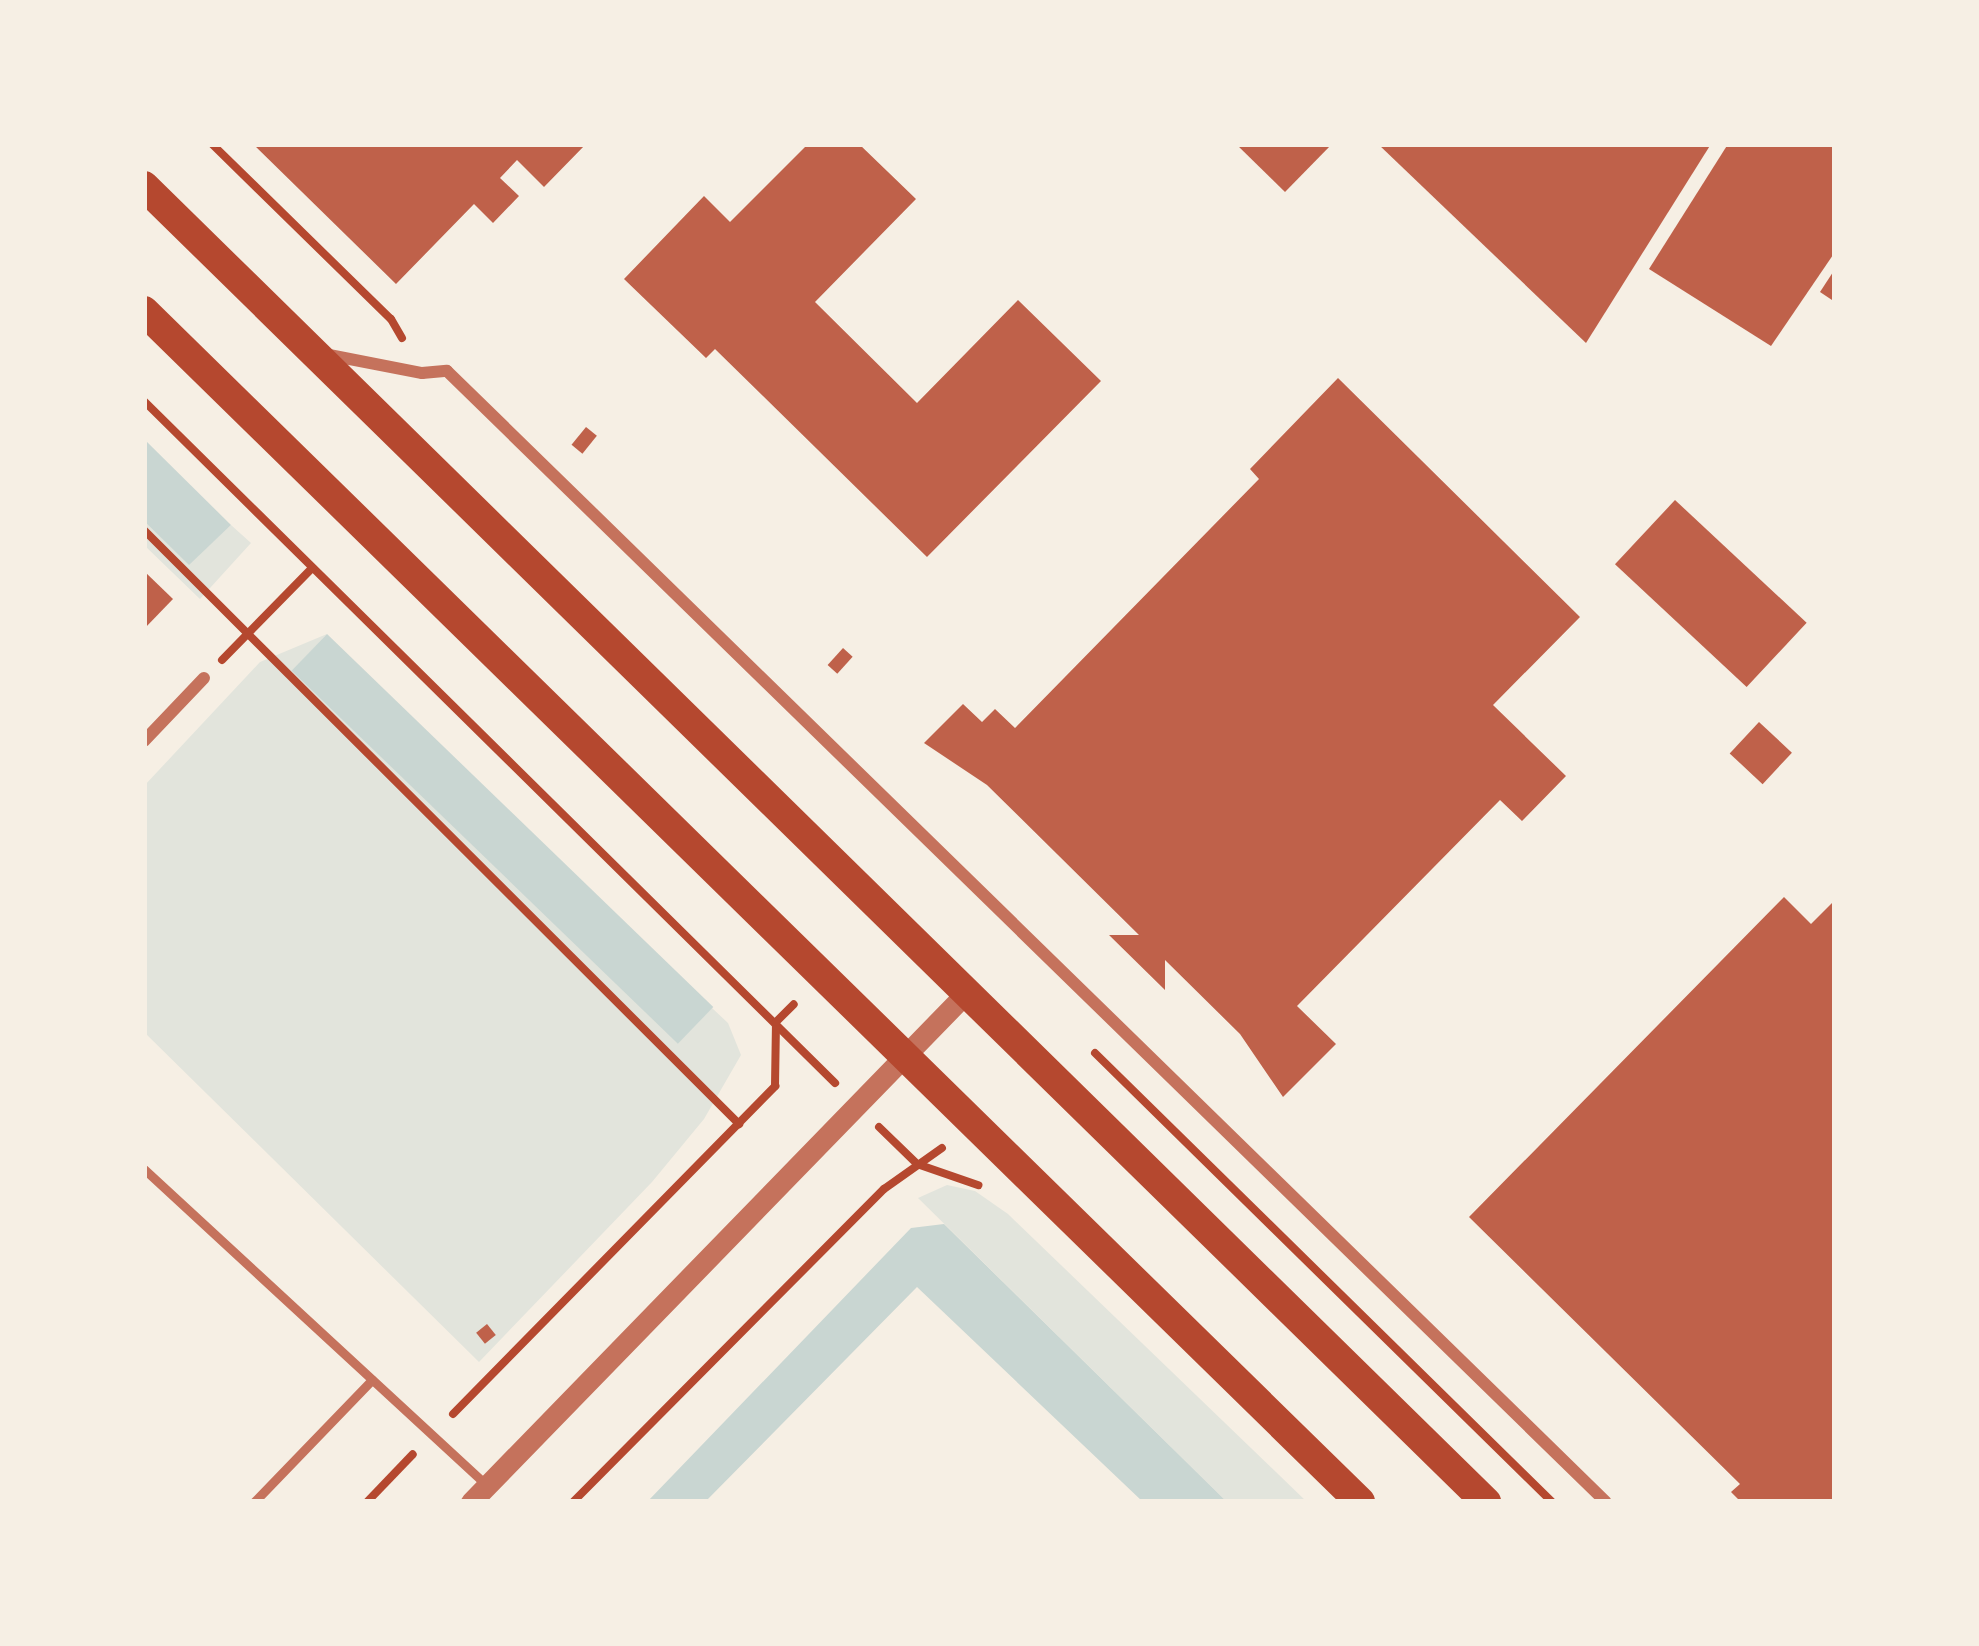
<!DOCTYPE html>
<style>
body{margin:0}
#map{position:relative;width:1979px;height:1646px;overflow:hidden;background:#f6efe4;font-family:Literata,serif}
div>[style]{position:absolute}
.green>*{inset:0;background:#e2e4dc}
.water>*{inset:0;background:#c9d6d2;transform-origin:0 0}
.building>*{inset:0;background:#bf614a;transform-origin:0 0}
.path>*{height:8px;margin:-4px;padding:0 4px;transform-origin:4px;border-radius:4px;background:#b5482f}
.service>*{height:9px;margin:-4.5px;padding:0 4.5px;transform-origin:4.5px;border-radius:4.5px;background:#c5725c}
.minor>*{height:12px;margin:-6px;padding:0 6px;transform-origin:6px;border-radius:6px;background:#c5725c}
.tertiary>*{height:21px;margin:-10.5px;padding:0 10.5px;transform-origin:10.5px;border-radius:10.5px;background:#c5725c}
.primary>*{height:30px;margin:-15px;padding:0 15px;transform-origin:15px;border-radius:15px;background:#b5482f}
span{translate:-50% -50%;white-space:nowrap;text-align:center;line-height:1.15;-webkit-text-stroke:10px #f6efe4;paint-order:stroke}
.frame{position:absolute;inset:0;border:147px solid #f6efe4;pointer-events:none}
</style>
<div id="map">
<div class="green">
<i style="clip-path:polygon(144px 521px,189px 564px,231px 525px,251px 543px,200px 599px,144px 545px)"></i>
<i style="clip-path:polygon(327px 634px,292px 671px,677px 1041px,712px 1008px,728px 1023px,741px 1055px,704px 1119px,652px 1182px,479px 1362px,144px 1032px,144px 786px,260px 662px)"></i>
<i style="clip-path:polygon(947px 1185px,975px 1191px,1008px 1214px,1307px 1502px,1227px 1502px,918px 1198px)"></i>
</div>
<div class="water">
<i style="clip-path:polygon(144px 439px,231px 525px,189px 565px,144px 521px)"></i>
<i style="left:327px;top:634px;width:537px;height:51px;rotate:44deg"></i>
<i style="clip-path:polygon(944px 1224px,1227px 1502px,1143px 1502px,917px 1287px,705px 1502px,647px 1502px,911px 1228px)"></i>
</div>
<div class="building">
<i style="clip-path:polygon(253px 144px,586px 144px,544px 187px,517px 160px,500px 178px,519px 196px,493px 223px,474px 204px,396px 284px)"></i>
<i style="clip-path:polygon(808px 144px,859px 144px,916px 199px,815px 302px,917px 403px,1018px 300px,1101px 381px,927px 557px,715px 349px,706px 358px,624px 279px,704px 196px,730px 222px)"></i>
<i style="clip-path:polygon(1236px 144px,1332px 144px,1285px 192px)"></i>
<i style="clip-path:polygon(1378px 144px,1711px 144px,1586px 343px)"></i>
<i style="clip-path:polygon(1728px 144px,1835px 144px,1835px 252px,1771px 346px,1649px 269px)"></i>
<i style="clip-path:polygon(1835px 269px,1835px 302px,1820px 292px)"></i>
<i style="clip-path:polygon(1338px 378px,1580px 617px,1493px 705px,1566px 776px,1522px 821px,1500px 800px,1297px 1006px,1336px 1044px,1283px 1097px,1240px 1034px,1165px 960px,1165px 990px,1109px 935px,1139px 935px,987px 785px,924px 743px,963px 704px,982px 722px,995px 709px,1015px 728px,1259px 479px,1250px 469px)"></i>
<i style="left:586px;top:427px;width:14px;height:23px;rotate:39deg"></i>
<i style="left:1675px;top:500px;width:180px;height:88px;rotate:43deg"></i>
<i style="clip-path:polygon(144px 571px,173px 599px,144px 629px)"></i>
<i style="left:843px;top:648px;width:13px;height:23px;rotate:42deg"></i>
<i style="left:1759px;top:722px;width:45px;height:43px;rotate:43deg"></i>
<i style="clip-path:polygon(1784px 897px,1811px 924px,1835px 900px,1835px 1502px,1741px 1502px,1731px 1492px,1740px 1484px,1469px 1217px)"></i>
<i style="left:487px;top:1324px;width:14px;height:14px;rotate:51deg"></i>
</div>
<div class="path">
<i style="left:212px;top:144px;width:250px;rotate:44.4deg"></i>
<i style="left:391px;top:319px;width:22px;rotate:60deg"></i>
<i style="left:144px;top:401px;width:971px;rotate:44.62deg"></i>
<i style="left:144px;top:530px;width:841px;rotate:44.95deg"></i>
<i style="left:222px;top:660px;width:129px;rotate:-45.6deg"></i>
<i style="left:1095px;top:1053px;width:641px;rotate:44.49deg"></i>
<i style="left:879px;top:1127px;width:53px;rotate:44.2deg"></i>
<i style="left:917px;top:1164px;width:65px;rotate:19deg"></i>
<i style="left:453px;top:1414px;width:460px;rotate:-45.5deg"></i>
<i style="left:775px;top:1086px;width:64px;rotate:-89.1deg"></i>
<i style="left:776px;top:1022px;width:25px;rotate:-45deg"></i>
<i style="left:367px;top:1502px;width:66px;rotate:-46.2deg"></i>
<i style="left:573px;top:1502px;width:441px;rotate:-45.2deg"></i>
<i style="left:884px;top:1189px;width:71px;rotate:-35.3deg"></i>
</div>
<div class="service">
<i style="left:144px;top:1169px;width:466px;rotate:42.7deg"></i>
<i style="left:254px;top:1502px;width:170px;rotate:-46deg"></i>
</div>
<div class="minor">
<i style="left:324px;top:354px;width:100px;rotate:11deg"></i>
<i style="left:422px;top:373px;width:25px;rotate:-5deg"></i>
<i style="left:447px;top:371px;width:1619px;rotate:44.3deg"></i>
<i style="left:144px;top:741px;width:87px;rotate:-46.4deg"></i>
</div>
<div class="tertiary">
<i style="left:471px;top:1502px;width:710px;rotate:-45.8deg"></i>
</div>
<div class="primary">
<i style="left:144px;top:186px;width:1880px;rotate:44.44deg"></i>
<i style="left:144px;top:311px;width:1702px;rotate:44.4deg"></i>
</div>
<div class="frame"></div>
</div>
